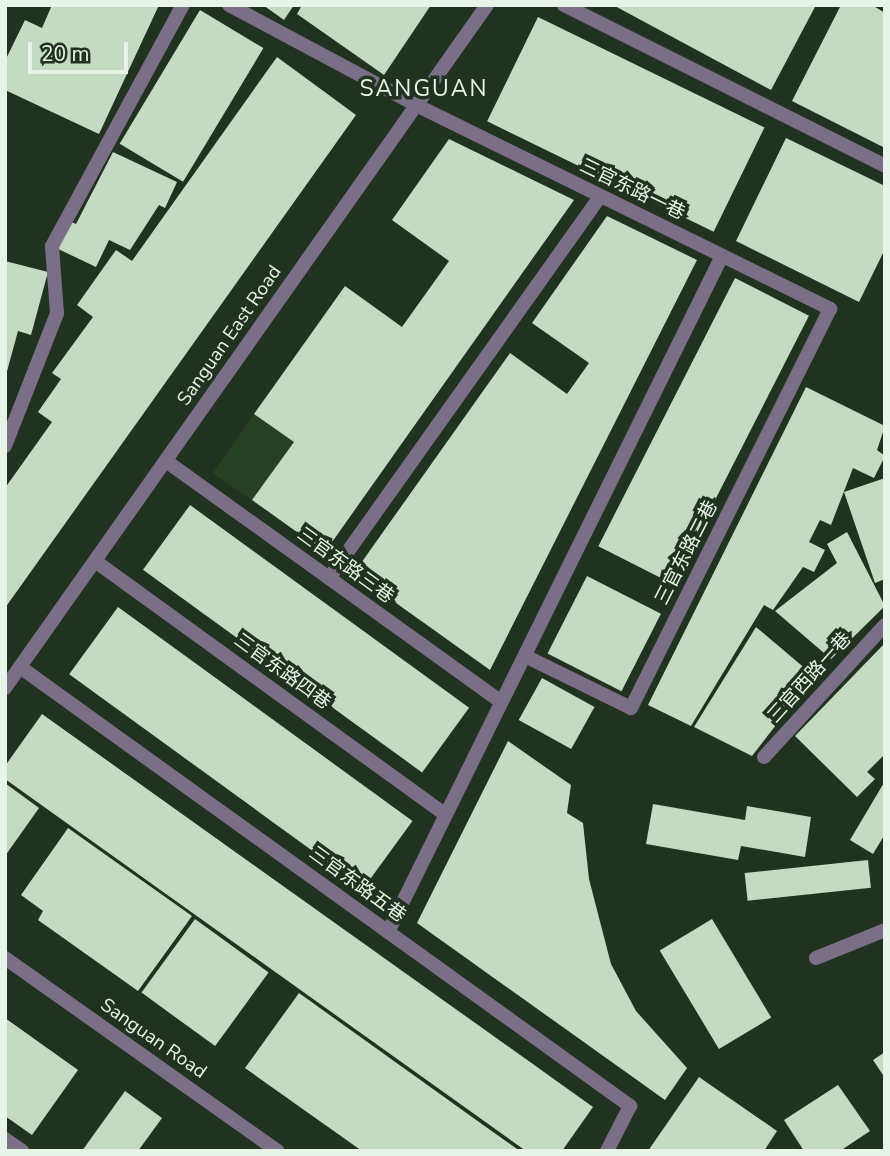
<!DOCTYPE html>
<meta charset="utf-8">
<style>
body{margin:0}
#map{position:relative;width:890px;height:1156px;overflow:hidden;background:#213220;font-family:"Nunito Sans","Noto Sans SC",sans-serif}
div>[style]{position:absolute}
.green>*{inset:0;background:#254022;transform-origin:0 0}
.building>*{inset:0;background:#c4dac2;transform-origin:0 0}
.lane>*{height:14px;margin:-7px;padding:0 7px;transform-origin:7px;border-radius:7px;background:#7b6f87}
.street>*{height:14px;margin:-7px;padding:0 7px;transform-origin:7px;border-radius:7px;background:#7b6f87}
span{translate:-50% -50%;white-space:nowrap;text-align:center;line-height:1.15;-webkit-text-stroke:7px #213220;paint-order:stroke}
.street-label{font-size:19px;color:#e9f4e8}
.quarter-label{font-size:23px;color:#e9f4e8;letter-spacing:2px}
.frame{position:absolute;inset:0;border:7px solid #e9f4e8;pointer-events:none}
.scale{position:absolute;left:28px;top:42px;width:100px;height:32px;box-sizing:border-box;border:4px solid #e9f4e8;border-top:0;padding-left:9px;font-size:21px;line-height:24px;white-space:nowrap;color:#e9f4e8;-webkit-text-stroke:5px #213220;paint-order:stroke}
</style>
<div id="map">
<div class="green">
<i style="left:254px;top:414px;width:49px;height:72px;rotate:35deg"></i>
</div>
<div class="building">
<i style="clip-path:polygon(52px 5px,159px 5px,99px 134px,5px 90px,5px 61px,25px 20px,42px 28px)"></i>
<i style="clip-path:polygon(263px 5px,294px 5px,284px 20px)"></i>
<i style="clip-path:polygon(302px 5px,431px 5px,384px 75px,297px 14px)"></i>
<i style="clip-path:polygon(613px 5px,816px 5px,771px 90px)"></i>
<i style="clip-path:polygon(841px 5px,872px 5px,885px 13px,885px 148px,792px 101px)"></i>
<i style="left:200px;top:10px;width:74px;height:156px;rotate:31deg"></i>
<i style="left:538px;top:17px;width:252px;height:116px;rotate:26deg"></i>
<i style="clip-path:polygon(277px 57px,356px 115px,5px 608px,5px 488px,52px 422px,38px 412px,61px 379px,52px 373px,93px 317px,77px 305px,116px 250px,132px 261px)"></i>
<i style="clip-path:polygon(786px 138px,885px 186px,885px 249px,859px 302px,736px 241px)"></i>
<i style="clip-path:polygon(449px 139px,574px 200px,325px 552px,252px 500px,294px 442px,254px 414px,345px 286px,402px 327px,449px 261px,392px 220px)"></i>
<i style="clip-path:polygon(113px 152px,177px 182px,165px 208px,159px 205px,130px 250px,109px 240px,96px 267px,54px 247px,67px 220px,76px 224px)"></i>
<i style="clip-path:polygon(607px 216px,697px 260px,490px 670px,354px 573px,510px 353px,567px 394px,589px 363px,532px 323px)"></i>
<i style="clip-path:polygon(5px 261px,48px 272px,31px 335px,18px 331px,6px 375px)"></i>
<i style="left:735px;top:278px;width:83px;height:301px;rotate:27deg"></i>
<i style="clip-path:polygon(806px 387px,885px 426px,877px 450px,885px 456px,874px 478px,853px 468px,831px 525px,820px 520px,809px 542px,825px 550px,814px 572px,803px 567px,773px 610px,764px 605px,691px 726px,648px 705px)"></i>
<i style="clip-path:polygon(885px 478px,885px 579px,875px 583px,844px 492px)"></i>
<i style="left:190px;top:505px;width:345px;height:80px;rotate:36deg"></i>
<i style="clip-path:polygon(847px 532px,885px 606px,831px 659px,775px 611px,837px 563px,827px 544px)"></i>
<i style="left:587px;top:576px;width:83px;height:87px;rotate:27deg"></i>
<i style="left:118px;top:607px;width:364px;height:83px;rotate:36deg"></i>
<i style="clip-path:polygon(756px 627px,814px 676px,752px 756px,694px 727px)"></i>
<i style="clip-path:polygon(885px 643px,885px 754px,867px 772px,875px 779px,857px 797px,795px 736px)"></i>
<i style="left:542px;top:678px;width:60px;height:48px;rotate:29deg"></i>
<i style="clip-path:polygon(42px 714px,593px 1107px,562px 1151px,526px 1151px,5px 779px,5px 766px)"></i>
<i style="clip-path:polygon(508px 741px,571px 785px,567px 813px,583px 823px,589px 879px,611px 964px,636px 1011px,687px 1068px,665px 1100px,417px 923px)"></i>
<i style="clip-path:polygon(885px 781px,885px 834px,873px 854px,850px 840px)"></i>
<i style="clip-path:polygon(5px 783px,39px 808px,5px 856px)"></i>
<i style="clip-path:polygon(653px 804px,745px 820px,747px 806px,811px 817px,805px 857px,741px 846px,738px 860px,646px 844px)"></i>
<i style="clip-path:polygon(68px 828px,192px 916px,138px 991px,38px 920px,43px 911px,21px 895px)"></i>
<i style="left:868px;top:860px;width:28px;height:124px;rotate:84deg"></i>
<i style="left:195px;top:919px;width:91px;height:91px;rotate:36deg"></i>
<i style="left:712px;top:919px;width:115px;height:61px;rotate:59deg"></i>
<i style="clip-path:polygon(299px 993px,486px 1127px,520px 1151px,362px 1151px,245px 1068px)"></i>
<i style="clip-path:polygon(5px 1018px,78px 1070px,32px 1135px,5px 1116px)"></i>
<i style="clip-path:polygon(885px 1052px,885px 1078px,873px 1060px)"></i>
<i style="clip-path:polygon(699px 1077px,777px 1131px,764px 1151px,648px 1151px)"></i>
<i style="clip-path:polygon(838px 1085px,870px 1131px,840px 1151px,804px 1151px,784px 1120px)"></i>
<i style="clip-path:polygon(125px 1091px,162px 1118px,138px 1151px,82px 1151px)"></i>
</div>
<div class="lane">
<i style="left:229px;top:5px;width:212px;rotate:28.1deg"></i>
<i style="left:416px;top:105px;width:462px;rotate:26.2deg"></i>
<i style="left:830px;top:309px;width:446px;rotate:116.5deg"></i>
<i style="left:631px;top:708px;width:118px;rotate:-153.9deg"></i>
<i style="left:564px;top:5px;width:359px;rotate:26.6deg"></i>
<i style="left:5px;top:446px;width:143px;rotate:-68.6deg"></i>
<i style="left:57px;top:313px;width:67px;rotate:-94.3deg"></i>
<i style="left:52px;top:246px;width:274px;rotate:-61.5deg"></i>
<i style="left:166px;top:461px;width:413px;rotate:35.7deg"></i>
<i style="left:95px;top:561px;width:433px;rotate:35.9deg"></i>
<i style="left:329px;top:578px;width:468px;rotate:-54.6deg"></i>
<i style="left:20px;top:667px;width:752px;rotate:35.74deg"></i>
<i style="left:630px;top:1106px;width:51px;rotate:117.1deg"></i>
<i style="left:764px;top:757px;width:179px;rotate:-47.5deg"></i>
<i style="left:388px;top:932px;width:754px;rotate:-63.71deg"></i>
<i style="left:816px;top:958px;width:74px;rotate:-22.1deg"></i>
<i style="left:5px;top:1139px;width:21px;rotate:35deg"></i>
</div>
<div class="street">
<i style="left:5px;top:688px;width:836px;rotate:-54.79deg"></i>
<i style="left:5px;top:958px;width:334px;rotate:35.3deg"></i>
</div>
<div class="street-label">
<span style="left:632px;top:190px;rotate:26deg">三官东路一巷</span>
<span style="left:230px;top:336px;rotate:-55deg">Sanguan East Road</span>
<span style="left:687px;top:553px;rotate:-63deg">三官东路二巷</span>
<span style="left:345px;top:566px;rotate:36deg">三官东路三巷</span>
<span style="left:282px;top:672px;rotate:36deg">三官东路四巷</span>
<span style="left:810px;top:678px;rotate:-48deg">三官西路一巷</span>
<span style="left:357px;top:885px;rotate:36deg">三官东路五巷</span>
<span style="left:153px;top:1039px;rotate:35deg">Sanguan Road</span>
</div>
<div class="quarter-label">
<span style="left:424px;top:89px">SANGUAN</span>
</div>
<div class="frame"></div>
<div class="scale">20 m</div>
</div>
